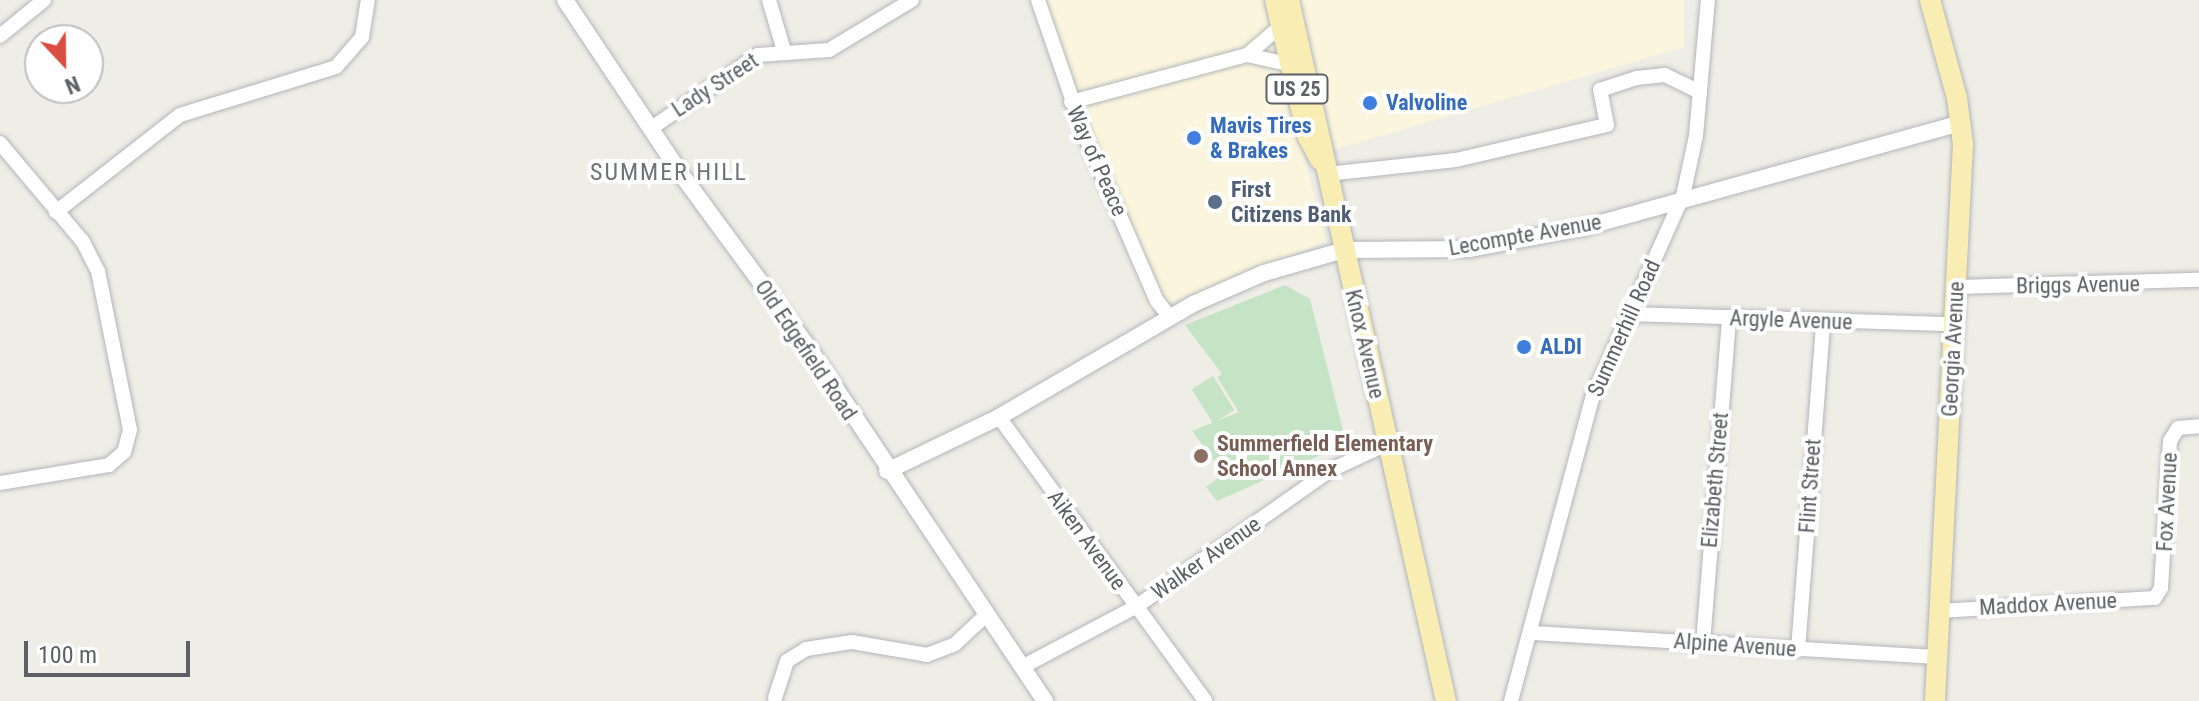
<!DOCTYPE html>
<style>
body{margin:0}
#map{position:relative;width:2199px;height:701px;overflow:hidden;background:#eeede6;font-family:"Roboto Condensed",sans-serif}
div>[style]{position:absolute}
.commercial>*{inset:0;background:#fbf5de}
.green>*{inset:0;background:#c5e3c5;transform-origin:0 0}
.roads{filter:drop-shadow(0 0 2px #b3b6b9) drop-shadow(0 0 2px #b3b6b9)}
.minor>*{height:14px;margin:-7px;padding:0 7px;transform-origin:7px;border-radius:7px;background:#fff}
.tertiary>*{height:16px;margin:-8px;padding:0 8px;transform-origin:8px;border-radius:8px;background:#fff}
.primary>*{height:20px;margin:-10px;padding:0 10px;transform-origin:10px;border-radius:10px;background:#f8edb2}
.dots>*{width:22px;height:22px;translate:-50% -50%;box-sizing:border-box;border:4px solid #fff;border-radius:50%}
span{translate:-50% -50%;white-space:nowrap;text-align:center;line-height:1.15;-webkit-text-stroke:8px #fff;paint-order:stroke}
.shield-label span{padding:2px 6px;background:#fff;border:2px solid;border-radius:6px;-webkit-text-stroke-width:0}
.shield-label{font-size:20px;color:#5d6165;font-weight:700}
.street-label{font-size:22px;color:#5d6165}
.shop-label{font-size:22px;color:#366cbe;font-weight:700}
.left{translate:0 -50%;text-align:left}
.service-label{font-size:22px;color:#4e5e75;font-weight:700}
.education-label{font-size:22px;color:#785e54;font-weight:700}
.neighbourhood-label{font-size:24px;color:#6f7377;letter-spacing:2px}
.north{position:absolute;left:24px;top:24px;width:80px;height:80px;box-sizing:border-box;background:#fff;border:2px solid #bec0c1;border-radius:50%;rotate:158deg;font-size:22px;font-weight:700;line-height:32px;text-align:center;color:#5d6165}
.north::after{content:'';display:block;margin:auto;width:28px;height:36px;background:#da4e41;clip-path:polygon(50% 0,100% 100%,50% 72%,0 100%)}
.scale{position:absolute;left:24px;top:641px;width:166px;height:36px;box-sizing:border-box;border:4px solid #5d6165;border-top:0;padding-left:10px;font-size:24px;line-height:28px;white-space:nowrap;color:#5d6165;-webkit-text-stroke:6px #fff;paint-order:stroke}
</style>
<div id="map">
<div class="commercial">
<i style="clip-path:polygon(1032px 0,1264px 0,1326px 242px,1149px 311px)"></i>
<i style="clip-path:polygon(1298px 0,1684px 0,1684px 47px,1333px 150px)"></i>
</div>
<div class="green">
<i style="clip-path:polygon(1285px 285px,1310px 299px,1343px 430px,1334px 449px,1217px 501px,1206px 487px,1224px 474px,1192px 431px,1239px 412px,1217px 377px,1222px 374px,1185px 325px)"></i>
<i style="left:1213px;top:376px;width:40px;height:25px;rotate:58deg"></i>
</div>
<div class="roads">
<div class="minor">
<i style="left:769px;top:0;width:53px;rotate:73.6deg"></i>
<i style="left:1038px;top:0;width:139px;rotate:71deg"></i>
<i style="left:1083px;top:131px;width:185px;rotate:66.5deg"></i>
<i style="left:1157px;top:301px;width:21px;rotate:51deg"></i>
<i style="left:0;top:36px;width:57px;rotate:-39.3deg"></i>
<i style="left:1247px;top:55px;width:45px;rotate:-40.5deg"></i>
<i style="left:1071px;top:102px;width:182px;rotate:-15deg"></i>
<i style="left:1247px;top:55px;width:46px;rotate:12.5deg"></i>
<i style="left:650px;top:129px;width:131px;rotate:-34.4deg"></i>
<i style="left:758px;top:55px;width:71px;rotate:-4deg"></i>
<i style="left:829px;top:50px;width:97px;rotate:-31.1deg"></i>
<i style="left:0;top:143px;width:129px;rotate:50deg"></i>
<i style="left:83px;top:242px;width:33px;rotate:63deg"></i>
<i style="left:98px;top:271px;width:162px;rotate:78.6deg"></i>
<i style="left:130px;top:430px;width:23px;rotate:105deg"></i>
<i style="left:124px;top:452px;width:20px;rotate:139deg"></i>
<i style="left:109px;top:465px;width:110px;rotate:170.6deg"></i>
<i style="left:1327px;top:174px;width:130px;rotate:-6.2deg"></i>
<i style="left:1456px;top:160px;width:155px;rotate:-13.1deg"></i>
<i style="left:1607px;top:125px;width:36px;rotate:-101deg"></i>
<i style="left:1600px;top:90px;width:39px;rotate:-18deg"></i>
<i style="left:1637px;top:78px;width:28px;rotate:-6deg"></i>
<i style="left:1665px;top:75px;width:39px;rotate:26deg"></i>
<i style="left:56px;top:212px;width:157px;rotate:-38deg"></i>
<i style="left:180px;top:115px;width:163px;rotate:-17.1deg"></i>
<i style="left:336px;top:67px;width:40px;rotate:-49deg"></i>
<i style="left:362px;top:37px;width:37px;rotate:-81deg"></i>
<i style="left:1956px;top:287px;width:243px;rotate:-1.7deg"></i>
<i style="left:1628px;top:314px;width:325px;rotate:1.8deg"></i>
<i style="left:999px;top:417px;width:351px;rotate:54deg"></i>
<i style="left:1940px;top:611px;width:215px;rotate:-3.5deg"></i>
<i style="left:2155px;top:598px;width:12px;rotate:-59deg"></i>
<i style="left:2161px;top:588px;width:147px;rotate:-86.5deg"></i>
<i style="left:2170px;top:441px;width:15px;rotate:-58deg"></i>
<i style="left:2178px;top:428px;width:21px;rotate:-5deg"></i>
<i style="left:1532px;top:633px;width:407px;rotate:3.4deg"></i>
<i style="left:1703px;top:643px;width:326px;rotate:-85.4deg"></i>
<i style="left:1798px;top:650px;width:329px;rotate:-85.6deg"></i>
<i style="left:1022px;top:667px;width:130px;rotate:-27.9deg"></i>
<i style="left:1137px;top:606px;width:235px;rotate:-35.1deg"></i>
<i style="left:1329px;top:471px;width:64px;rotate:-25deg"></i>
<i style="left:775px;top:698px;width:39px;rotate:-72deg"></i>
<i style="left:787px;top:661px;width:22px;rotate:-32deg"></i>
<i style="left:806px;top:649px;width:47px;rotate:-8.7deg"></i>
<i style="left:852px;top:642px;width:76px;rotate:9.8deg"></i>
<i style="left:927px;top:655px;width:30px;rotate:-21deg"></i>
<i style="left:955px;top:644px;width:42px;rotate:-43.1deg"></i>
<i style="left:1511px;top:701px;width:316px;rotate:-75deg"></i>
<i style="left:1593px;top:396px;width:219px;rotate:-65.8deg"></i>
<i style="left:1683px;top:196px;width:61px;rotate:-77.8deg"></i>
<i style="left:1696px;top:136px;width:137px;rotate:-85deg"></i>
</div>
<div class="tertiary">
<i style="left:565px;top:0;width:209px;rotate:56.3deg"></i>
<i style="left:681px;top:174px;width:211px;rotate:53.7deg"></i>
<i style="left:806px;top:344px;width:430px;rotate:56.2deg"></i>
<i style="left:887px;top:471px;width:124px;rotate:-25.7deg"></i>
<i style="left:999px;top:417px;width:225px;rotate:-30.2deg"></i>
<i style="left:1193px;top:304px;width:77px;rotate:-23.6deg"></i>
<i style="left:1264px;top:273px;width:83px;rotate:-16deg"></i>
<i style="left:1344px;top:250px;width:126px;rotate:-0.5deg"></i>
<i style="left:1470px;top:249px;width:118px;rotate:-10.7deg"></i>
<i style="left:1586px;top:227px;width:390px;rotate:-15.5deg"></i>
</div>
<div class="primary">
<i style="left:1275px;top:0;width:141px;rotate:76.5deg"></i>
<i style="left:1308px;top:137px;width:26px;rotate:62deg"></i>
<i style="left:1289px;top:0;width:718px;rotate:77.38deg"></i>
<i style="left:1930px;top:0;width:102px;rotate:74.6deg"></i>
<i style="left:1957px;top:98px;width:46px;rotate:82.6deg"></i>
<i style="left:1963px;top:144px;width:558px;rotate:92.88deg"></i>
</div>
</div>
<div class="dots">
<i style="left:1370px;top:103px;background:#3f7fe0"></i>
<i style="left:1194px;top:138px;background:#3f7fe0"></i>
<i style="left:1215px;top:202px;background:#5c6f8a"></i>
<i style="left:1524px;top:347px;background:#3f7fe0"></i>
<i style="left:1201px;top:456px;background:#8d6e63"></i>
</div>
<div class="shield-label">
<span style="left:1297px;top:89px">US 25</span>
</div>
<div class="street-label">
<span style="left:715px;top:85px;rotate:-33deg">Lady Street</span>
<span style="left:1097px;top:161px;rotate:66deg">Way of Peace</span>
<span style="left:1525px;top:235px;rotate:-10deg">Lecompte Avenue</span>
<span style="left:2078px;top:285px;rotate:-1deg">Briggs Avenue</span>
<span style="left:1791px;top:320px;rotate:2deg">Argyle Avenue</span>
<span style="left:1624px;top:328px;rotate:-66deg">Summerhill Road</span>
<span style="left:1365px;top:344px;rotate:77deg">Knox Avenue</span>
<span style="left:1953px;top:349px;rotate:-87deg">Georgia Avenue</span>
<span style="left:806px;top:350px;rotate:56deg">Old Edgefield Road</span>
<span style="left:1715px;top:480px;rotate:-85deg">Elizabeth Street</span>
<span style="left:1810px;top:486px;rotate:-86deg">Flint Street</span>
<span style="left:2167px;top:502px;rotate:-87deg">Fox Avenue</span>
<span style="left:1087px;top:540px;rotate:54deg">Aiken Avenue</span>
<span style="left:1206px;top:558px;rotate:-35deg">Walker Avenue</span>
<span style="left:2048px;top:604px;rotate:-3deg">Maddox Avenue</span>
<span style="left:1735px;top:645px;rotate:4deg">Alpine Avenue</span>
</div>
<div class="shop-label">
<span class="left" style="left:1386px;top:103px">Valvoline</span>
<span class="left" style="left:1210px;top:138px">Mavis Tires<br>&amp; Brakes</span>
<span class="left" style="left:1540px;top:347px">ALDI</span>
</div>
<div class="service-label">
<span class="left" style="left:1231px;top:202px">First<br>Citizens Bank</span>
</div>
<div class="education-label">
<span class="left" style="left:1217px;top:456px">Summerfield Elementary<br>School Annex</span>
</div>
<div class="neighbourhood-label">
<span style="left:669px;top:173px">SUMMER HILL</span>
</div>
<div class="north">N</div>
<div class="scale">100 m</div>
</div>
